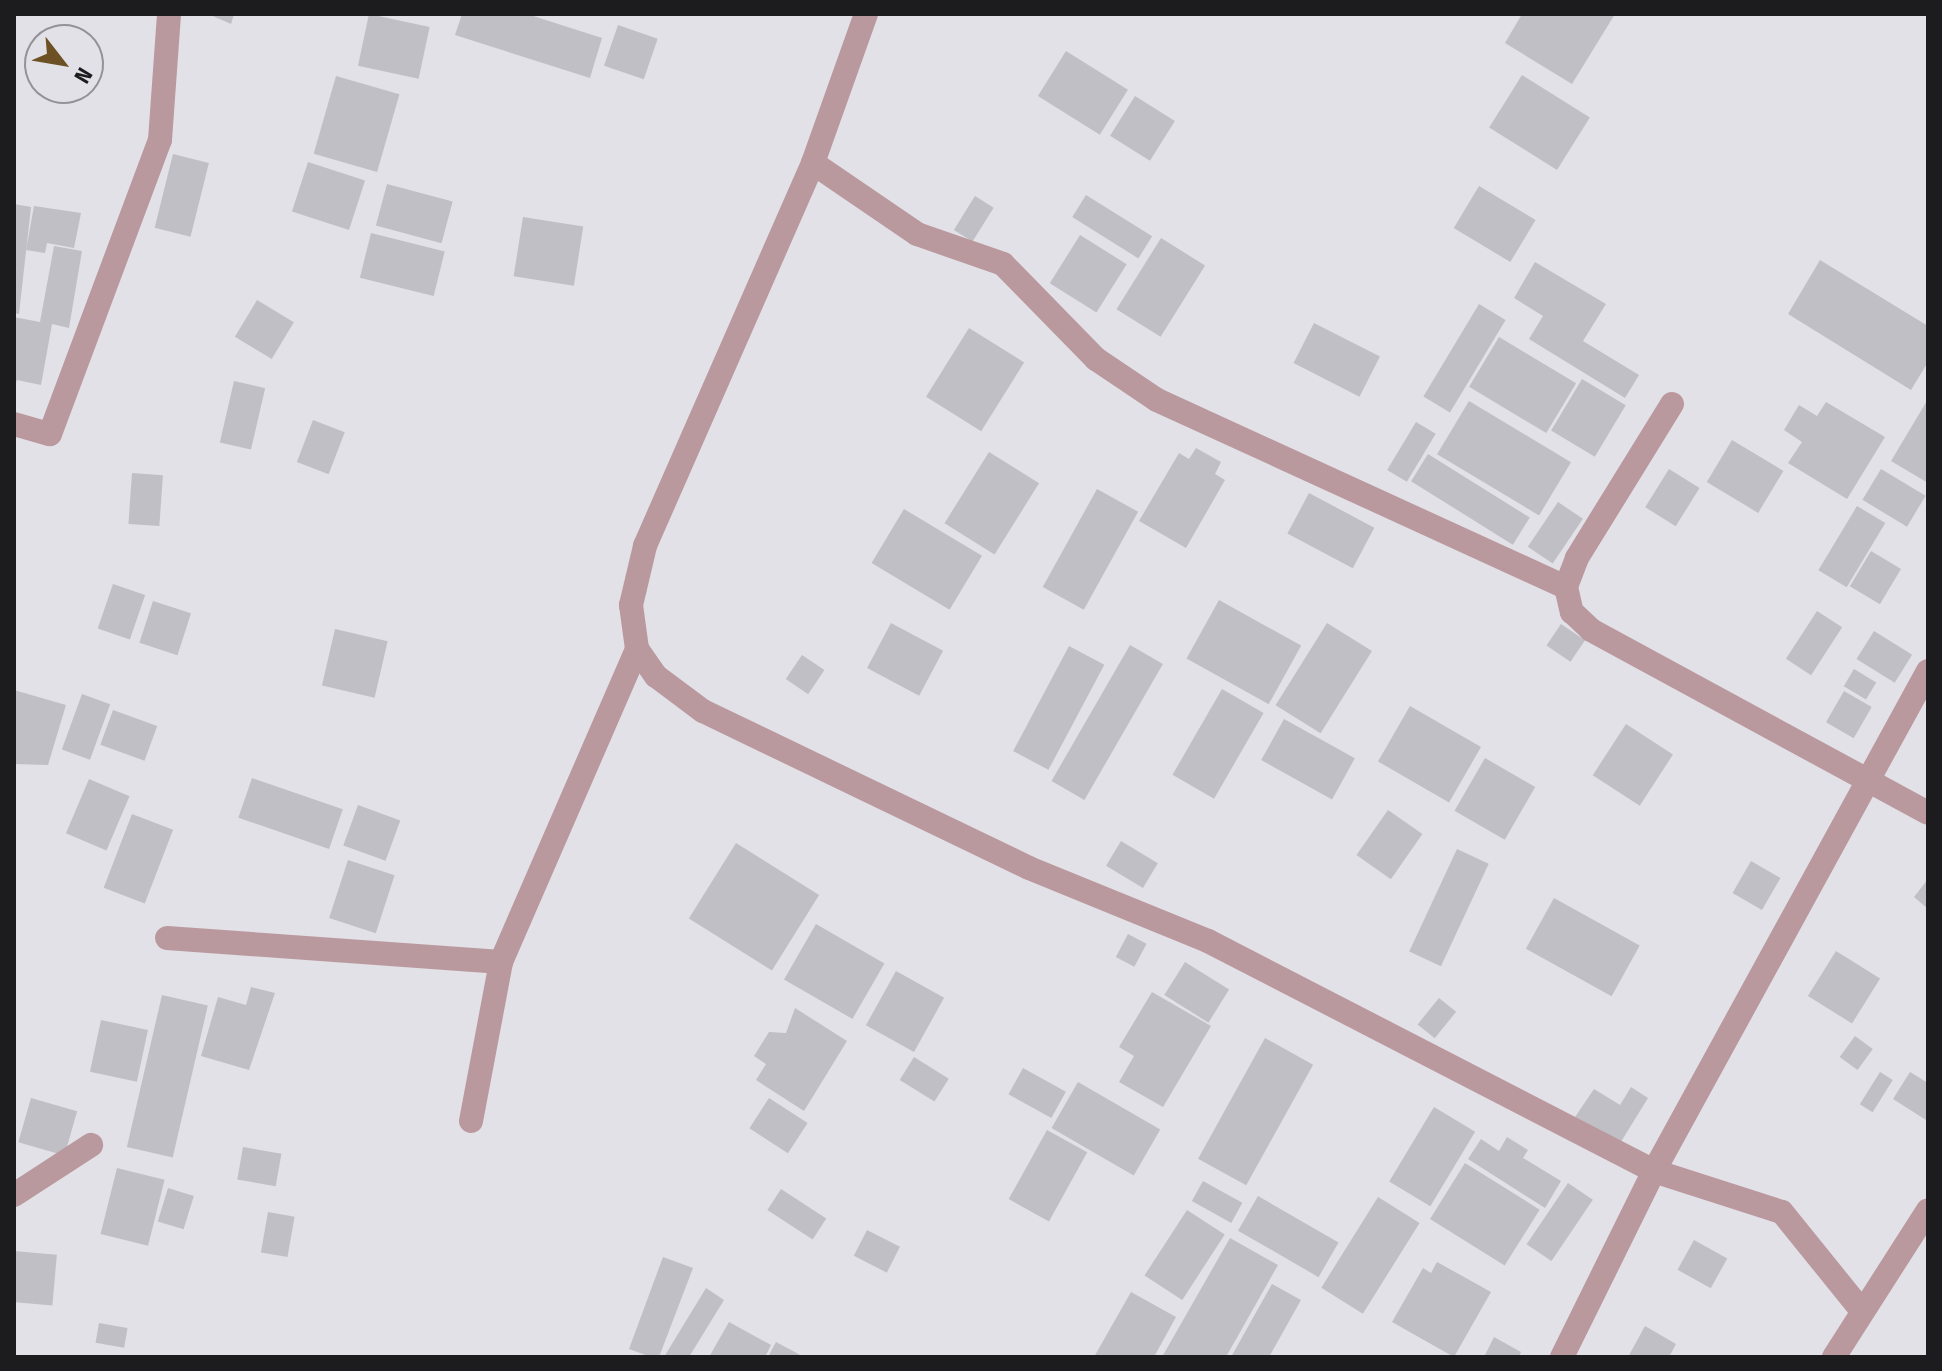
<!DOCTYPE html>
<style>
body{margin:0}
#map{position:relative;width:1942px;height:1371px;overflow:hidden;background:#e2e1e7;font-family:"Fira Sans Condensed",sans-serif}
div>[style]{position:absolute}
.building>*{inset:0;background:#c0bfc5;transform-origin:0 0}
.street>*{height:24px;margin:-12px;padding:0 12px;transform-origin:12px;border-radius:12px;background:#ba999e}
span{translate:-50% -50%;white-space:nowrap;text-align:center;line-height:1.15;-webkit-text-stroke:6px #e2e1e7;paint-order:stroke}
.frame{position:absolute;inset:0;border:16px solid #1c1c1e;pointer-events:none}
.north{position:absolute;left:24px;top:24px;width:80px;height:80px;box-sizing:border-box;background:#e2e1e7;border:2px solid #939297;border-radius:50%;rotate:121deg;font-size:22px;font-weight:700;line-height:32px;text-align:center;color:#1c1c1e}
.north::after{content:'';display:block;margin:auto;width:28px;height:36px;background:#6d5124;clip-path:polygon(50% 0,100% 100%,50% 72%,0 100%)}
</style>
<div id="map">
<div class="building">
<i style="clip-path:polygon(208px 14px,234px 14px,231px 24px)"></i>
<i style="left:369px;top:14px;width:62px;height:53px;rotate:12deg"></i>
<i style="clip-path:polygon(462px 14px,527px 14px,602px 38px,590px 78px,455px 35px)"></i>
<i style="clip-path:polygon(1522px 14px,1615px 14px,1572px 84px,1505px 43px)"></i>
<i style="left:618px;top:25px;width:42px;height:43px;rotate:19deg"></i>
<i style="left:1066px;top:51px;width:73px;height:53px;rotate:32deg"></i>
<i style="left:1522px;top:75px;width:80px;height:62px;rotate:32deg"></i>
<i style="left:336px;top:76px;width:66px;height:81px;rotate:16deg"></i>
<i style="left:1135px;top:96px;width:47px;height:47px;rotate:32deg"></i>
<i style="left:173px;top:154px;width:37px;height:76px;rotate:14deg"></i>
<i style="left:308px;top:162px;width:60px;height:52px;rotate:18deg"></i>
<i style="left:387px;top:184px;width:68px;height:43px;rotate:15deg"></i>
<i style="left:1479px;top:186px;width:66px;height:49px;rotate:31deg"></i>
<i style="left:1086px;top:195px;width:78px;height:26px;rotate:32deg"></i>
<i style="left:975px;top:196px;width:22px;height:40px;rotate:32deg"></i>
<i style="clip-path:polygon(14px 204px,31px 207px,19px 314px,14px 313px)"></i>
<i style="clip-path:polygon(34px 206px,81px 213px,74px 248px,47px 243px,45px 253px,26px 250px)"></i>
<i style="left:523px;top:217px;width:61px;height:60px;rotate:9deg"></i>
<i style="left:371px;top:233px;width:76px;height:46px;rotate:14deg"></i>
<i style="left:1080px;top:235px;width:55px;height:57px;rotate:32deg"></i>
<i style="left:1161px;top:238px;width:52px;height:84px;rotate:32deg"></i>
<i style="clip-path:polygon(54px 246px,82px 251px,69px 328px,52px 324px,41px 385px,17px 380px,14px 388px,14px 317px,40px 322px)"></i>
<i style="clip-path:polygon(1820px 260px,1928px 326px,1928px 362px,1911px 390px,1788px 314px)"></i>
<i style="clip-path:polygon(1535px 262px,1606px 304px,1583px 341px,1639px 375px,1625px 398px,1529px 339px,1543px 316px,1514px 298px)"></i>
<i style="left:257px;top:300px;width:43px;height:43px;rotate:31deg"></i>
<i style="left:1479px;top:304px;width:31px;height:108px;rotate:31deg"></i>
<i style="left:1314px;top:323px;width:74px;height:45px;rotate:27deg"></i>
<i style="left:969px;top:328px;width:65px;height:81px;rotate:32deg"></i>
<i style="left:1499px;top:337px;width:90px;height:58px;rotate:31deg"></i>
<i style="left:1582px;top:379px;width:51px;height:60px;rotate:31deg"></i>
<i style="left:234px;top:381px;width:32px;height:63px;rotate:13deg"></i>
<i style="clip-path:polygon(1928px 399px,1928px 483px,1891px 461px)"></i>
<i style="left:1469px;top:401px;width:119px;height:62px;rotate:31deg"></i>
<i style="clip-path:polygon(1826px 402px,1885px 437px,1847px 499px,1788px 463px,1802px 442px,1784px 430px,1799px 405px,1817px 416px)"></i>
<i style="left:313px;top:420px;width:34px;height:45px;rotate:21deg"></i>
<i style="left:1416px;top:422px;width:23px;height:56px;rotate:31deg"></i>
<i style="left:1732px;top:440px;width:60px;height:49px;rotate:31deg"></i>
<i style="clip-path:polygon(1196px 448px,1221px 462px,1215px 474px,1225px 480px,1186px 548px,1139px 521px,1179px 453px,1189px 459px)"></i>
<i style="left:989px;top:452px;width:59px;height:84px;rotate:32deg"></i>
<i style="left:1428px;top:454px;width:120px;height:32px;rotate:32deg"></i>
<i style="left:1669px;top:469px;width:36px;height:45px;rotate:32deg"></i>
<i style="left:1881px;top:469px;width:52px;height:36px;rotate:31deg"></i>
<i style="left:132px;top:473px;width:31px;height:51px;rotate:4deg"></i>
<i style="left:1097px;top:489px;width:47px;height:112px;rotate:29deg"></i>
<i style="left:1309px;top:493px;width:74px;height:46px;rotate:28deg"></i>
<i style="left:1558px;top:502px;width:30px;height:54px;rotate:34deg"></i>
<i style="left:1857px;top:506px;width:33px;height:75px;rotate:31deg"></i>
<i style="left:904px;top:509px;width:91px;height:63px;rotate:31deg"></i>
<i style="left:1871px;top:551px;width:35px;height:41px;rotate:31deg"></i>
<i style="left:113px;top:584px;width:34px;height:47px;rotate:19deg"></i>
<i style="left:1219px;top:600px;width:94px;height:67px;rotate:29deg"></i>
<i style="left:153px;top:601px;width:40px;height:44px;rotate:18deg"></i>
<i style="left:1817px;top:611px;width:30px;height:57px;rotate:33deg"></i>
<i style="left:891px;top:623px;width:59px;height:51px;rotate:28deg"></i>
<i style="left:1327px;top:623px;width:53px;height:97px;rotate:32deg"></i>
<i style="left:1561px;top:624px;width:29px;height:26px;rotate:34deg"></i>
<i style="left:335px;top:629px;width:54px;height:58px;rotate:13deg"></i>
<i style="left:1874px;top:631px;width:45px;height:33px;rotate:32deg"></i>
<i style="left:1130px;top:645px;width:38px;height:157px;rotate:30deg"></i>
<i style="left:1069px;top:646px;width:40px;height:119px;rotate:28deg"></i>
<i style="left:802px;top:655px;width:27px;height:29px;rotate:34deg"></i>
<i style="left:1854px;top:669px;width:26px;height:20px;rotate:31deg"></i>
<i style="left:1222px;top:689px;width:48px;height:99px;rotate:30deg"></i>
<i style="clip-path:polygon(14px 690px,66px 705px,48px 765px,14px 764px)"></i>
<i style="left:1844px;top:691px;width:32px;height:36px;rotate:30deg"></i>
<i style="left:82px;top:694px;width:30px;height:59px;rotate:20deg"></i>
<i style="left:1410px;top:706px;width:82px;height:64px;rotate:30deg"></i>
<i style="left:113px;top:710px;width:47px;height:37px;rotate:20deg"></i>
<i style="left:1284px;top:719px;width:81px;height:47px;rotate:29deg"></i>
<i style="left:1626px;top:724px;width:56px;height:61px;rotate:33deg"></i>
<i style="left:1485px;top:758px;width:58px;height:61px;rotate:30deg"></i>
<i style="left:252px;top:778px;width:96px;height:42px;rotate:19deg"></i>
<i style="left:89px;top:779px;width:44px;height:59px;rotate:23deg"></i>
<i style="left:358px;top:805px;width:45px;height:43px;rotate:20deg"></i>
<i style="left:1388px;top:810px;width:42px;height:55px;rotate:35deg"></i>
<i style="left:132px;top:814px;width:44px;height:79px;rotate:21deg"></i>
<i style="left:1121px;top:841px;width:43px;height:29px;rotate:31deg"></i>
<i style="left:736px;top:843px;width:98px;height:89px;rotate:32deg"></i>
<i style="left:1457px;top:849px;width:35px;height:113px;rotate:25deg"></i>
<i style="left:348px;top:860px;width:49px;height:61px;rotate:18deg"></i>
<i style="left:1751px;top:861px;width:34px;height:37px;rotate:30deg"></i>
<i style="clip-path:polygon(1928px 879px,1928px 909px,1914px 897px)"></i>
<i style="left:1554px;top:898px;width:98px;height:58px;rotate:29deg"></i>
<i style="left:816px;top:924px;width:79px;height:64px;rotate:30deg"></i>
<i style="left:1128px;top:934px;width:21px;height:26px;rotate:28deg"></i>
<i style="left:1836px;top:951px;width:52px;height:53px;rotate:32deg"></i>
<i style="left:1185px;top:962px;width:52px;height:39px;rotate:32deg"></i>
<i style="left:896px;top:971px;width:55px;height:62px;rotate:29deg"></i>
<i style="clip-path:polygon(251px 987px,275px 993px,249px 1070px,201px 1056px,218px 997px,246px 1005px)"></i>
<i style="clip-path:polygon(1152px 992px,1211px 1026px,1163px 1107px,1119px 1082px,1134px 1056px,1119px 1047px)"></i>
<i style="left:162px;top:995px;width:47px;height:156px;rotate:13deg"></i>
<i style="left:1439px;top:998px;width:22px;height:34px;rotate:39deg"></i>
<i style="clip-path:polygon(795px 1008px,847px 1041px,804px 1111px,756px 1080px,766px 1064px,754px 1056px,769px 1032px,786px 1033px)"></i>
<i style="left:101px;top:1020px;width:48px;height:53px;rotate:12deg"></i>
<i style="left:1855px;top:1036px;width:22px;height:26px;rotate:36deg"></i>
<i style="left:1265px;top:1038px;width:55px;height:138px;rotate:29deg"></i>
<i style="left:914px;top:1057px;width:41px;height:27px;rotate:32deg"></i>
<i style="left:1023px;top:1068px;width:49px;height:30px;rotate:29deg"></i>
<i style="left:1880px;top:1072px;width:15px;height:38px;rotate:32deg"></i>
<i style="clip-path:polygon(1910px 1072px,1928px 1083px,1926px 1120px,1893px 1099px)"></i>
<i style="left:1078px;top:1082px;width:95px;height:53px;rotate:30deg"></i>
<i style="clip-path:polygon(1631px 1087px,1648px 1098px,1619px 1145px,1575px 1117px,1594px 1089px,1620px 1105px)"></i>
<i style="left:31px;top:1098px;width:48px;height:46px;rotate:16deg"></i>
<i style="left:769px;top:1098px;width:46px;height:36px;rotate:33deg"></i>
<i style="left:1434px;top:1107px;width:48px;height:87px;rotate:31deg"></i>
<i style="left:1047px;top:1130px;width:46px;height:79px;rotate:29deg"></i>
<i style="clip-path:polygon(1507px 1137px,1528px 1150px,1523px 1158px,1561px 1181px,1545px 1208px,1468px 1159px,1481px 1139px,1499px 1151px)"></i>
<i style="left:243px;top:1147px;width:39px;height:33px;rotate:10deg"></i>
<i style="left:1465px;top:1163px;width:88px;height:66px;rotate:32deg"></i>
<i style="left:117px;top:1168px;width:49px;height:68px;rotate:14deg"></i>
<i style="left:1203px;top:1181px;width:45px;height:23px;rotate:29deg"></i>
<i style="left:1568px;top:1183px;width:30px;height:74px;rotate:34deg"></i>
<i style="left:168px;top:1188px;width:27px;height:35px;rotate:17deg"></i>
<i style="left:781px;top:1189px;width:54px;height:25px;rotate:33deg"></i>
<i style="left:1258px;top:1196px;width:93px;height:40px;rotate:30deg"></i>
<i style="left:1378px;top:1197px;width:49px;height:107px;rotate:32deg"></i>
<i style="left:1187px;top:1210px;width:45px;height:78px;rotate:33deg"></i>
<i style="left:268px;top:1212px;width:27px;height:41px;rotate:10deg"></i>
<i style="left:867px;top:1230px;width:37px;height:29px;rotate:27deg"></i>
<i style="clip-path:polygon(1230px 1238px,1278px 1265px,1226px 1357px,1162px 1357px)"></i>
<i style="left:1694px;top:1240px;width:38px;height:34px;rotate:29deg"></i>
<i style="left:14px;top:1251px;width:43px;height:51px;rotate:5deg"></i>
<i style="clip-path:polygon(663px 1257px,693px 1268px,659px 1357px,651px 1357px,629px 1349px)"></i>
<i style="clip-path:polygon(1437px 1262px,1491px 1292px,1454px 1357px,1392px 1322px,1423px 1268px,1431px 1273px)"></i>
<i style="clip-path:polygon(1272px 1284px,1301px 1300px,1269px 1357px,1231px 1357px)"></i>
<i style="clip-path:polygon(706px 1288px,724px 1300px,689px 1357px,664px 1357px)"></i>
<i style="clip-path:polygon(1131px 1292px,1176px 1317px,1154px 1357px,1094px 1357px)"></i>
<i style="clip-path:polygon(729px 1322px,771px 1345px,765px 1357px,709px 1357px)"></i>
<i style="left:99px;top:1323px;width:29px;height:20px;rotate:10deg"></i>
<i style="clip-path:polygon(1645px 1326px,1676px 1344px,1669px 1357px,1628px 1357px)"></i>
<i style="clip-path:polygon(1494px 1337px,1521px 1352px,1519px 1357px,1484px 1357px)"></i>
<i style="clip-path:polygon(776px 1342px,804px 1357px,768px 1357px)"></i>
</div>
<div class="street">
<i style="left:866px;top:14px;width:158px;rotate:109.6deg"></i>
<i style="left:813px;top:163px;width:418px;rotate:113.7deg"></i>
<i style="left:645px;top:546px;width:61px;rotate:103.3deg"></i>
<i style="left:631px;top:605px;width:44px;rotate:82.2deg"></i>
<i style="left:637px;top:649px;width:33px;rotate:55deg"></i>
<i style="left:656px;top:676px;width:59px;rotate:36.7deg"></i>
<i style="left:703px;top:711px;width:362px;rotate:25.7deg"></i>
<i style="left:1029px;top:868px;width:193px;rotate:22.2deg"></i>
<i style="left:1208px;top:941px;width:502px;rotate:27.28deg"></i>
<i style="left:1654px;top:1171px;width:134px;rotate:17.8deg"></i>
<i style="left:1782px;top:1212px;width:126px;rotate:51.1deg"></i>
<i style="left:813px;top:163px;width:126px;rotate:34.3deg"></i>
<i style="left:917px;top:234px;width:91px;rotate:19.2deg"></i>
<i style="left:1003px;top:264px;width:133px;rotate:45.6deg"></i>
<i style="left:1096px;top:359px;width:73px;rotate:33.9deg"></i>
<i style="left:1157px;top:400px;width:450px;rotate:24.6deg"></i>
<i style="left:1672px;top:404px;width:181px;rotate:121.7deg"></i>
<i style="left:1577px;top:558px;width:31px;rotate:111deg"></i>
<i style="left:1566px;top:587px;width:26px;rotate:77deg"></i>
<i style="left:1572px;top:612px;width:26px;rotate:43deg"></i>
<i style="left:1591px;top:630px;width:383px;rotate:28.5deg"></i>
<i style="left:14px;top:424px;width:37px;rotate:16deg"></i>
<i style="left:50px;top:434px;width:314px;rotate:-69.5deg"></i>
<i style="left:160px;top:140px;width:126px;rotate:-85.9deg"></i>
<i style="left:167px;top:938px;width:335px;rotate:4.1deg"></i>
<i style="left:471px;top:1121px;width:162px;rotate:-79.3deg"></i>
<i style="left:501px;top:962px;width:341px;rotate:-66.5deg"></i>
<i style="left:14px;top:1195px;width:92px;rotate:-33deg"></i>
<i style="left:1562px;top:1357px;width:208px;rotate:-63.7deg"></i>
<i style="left:1654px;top:1171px;width:570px;rotate:-61.28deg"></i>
<i style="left:1834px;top:1357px;width:174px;rotate:-57.4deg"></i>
</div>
<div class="frame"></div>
<div class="north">N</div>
</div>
